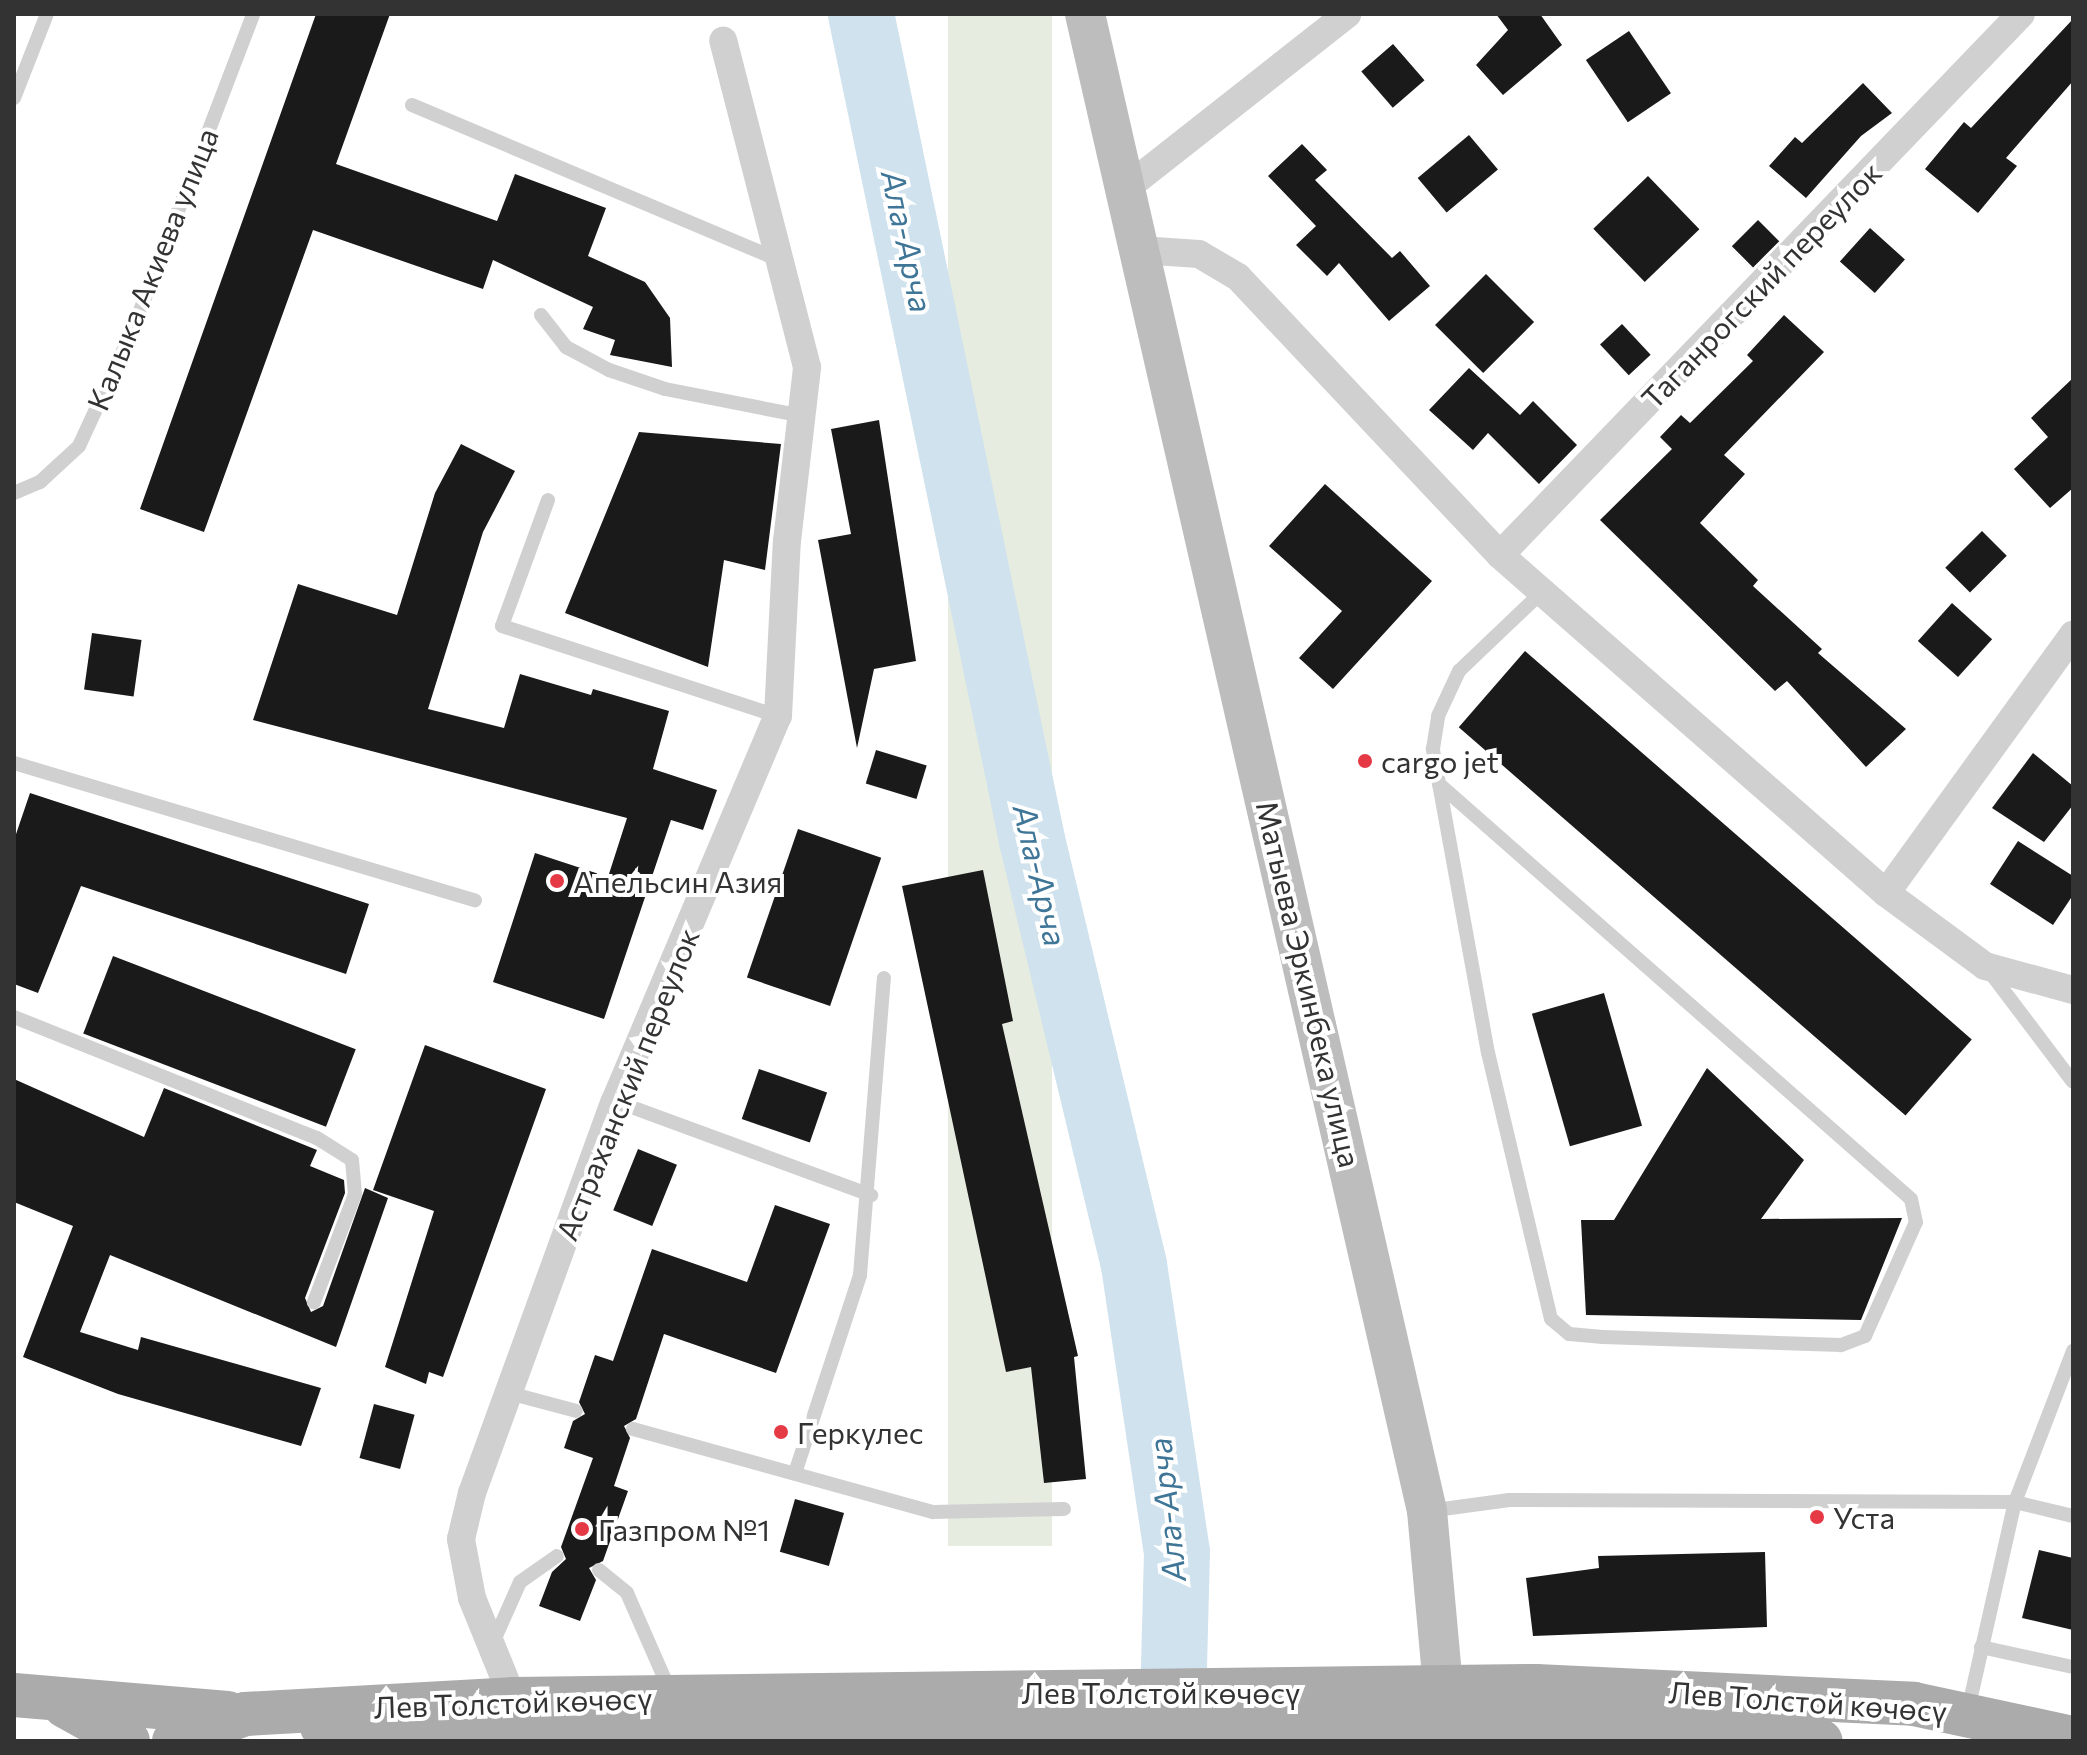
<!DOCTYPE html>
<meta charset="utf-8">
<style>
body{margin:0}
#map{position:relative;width:2087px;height:1755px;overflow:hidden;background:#fff;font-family:Commissioner,sans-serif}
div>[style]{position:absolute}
.green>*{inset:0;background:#e6ecdf;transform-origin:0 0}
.river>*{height:66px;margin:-33px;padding:0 33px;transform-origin:33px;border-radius:33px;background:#cfe2ee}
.building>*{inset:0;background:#1a1a1a;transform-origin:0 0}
.lane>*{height:14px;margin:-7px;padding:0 7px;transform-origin:7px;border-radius:7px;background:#d0d0d0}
.street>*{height:28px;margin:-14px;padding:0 14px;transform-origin:14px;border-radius:14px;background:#d0d0d0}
.secondary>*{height:40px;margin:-20px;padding:0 20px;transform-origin:20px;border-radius:20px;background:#bdbdbd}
.primary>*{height:44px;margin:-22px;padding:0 22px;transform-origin:22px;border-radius:22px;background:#ababab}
.dots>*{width:22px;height:22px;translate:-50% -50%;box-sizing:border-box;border:4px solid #fff;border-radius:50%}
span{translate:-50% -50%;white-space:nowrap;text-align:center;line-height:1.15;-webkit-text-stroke:8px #fff;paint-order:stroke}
.street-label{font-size:30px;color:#333}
.poi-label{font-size:30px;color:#333}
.left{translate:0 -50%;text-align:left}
.water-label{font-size:32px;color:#3f7597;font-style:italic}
.frame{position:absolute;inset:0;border:16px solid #333;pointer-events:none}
</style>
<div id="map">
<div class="green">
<i style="left:948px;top:14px;width:104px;height:1532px"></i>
</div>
<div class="river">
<i style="left:861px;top:14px;width:844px;rotate:78.3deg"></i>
<i style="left:1032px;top:840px;width:437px;rotate:76.5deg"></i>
<i style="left:1134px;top:1265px;width:290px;rotate:81.5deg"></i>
<i style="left:1177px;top:1552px;width:189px;rotate:91.5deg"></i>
</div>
<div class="building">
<i style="clip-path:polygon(316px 14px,390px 14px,336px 164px,497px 221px,515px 174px,606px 208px,588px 256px,645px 282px,670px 318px,672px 367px,610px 355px,615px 340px,583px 329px,593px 307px,493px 260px,483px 289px,313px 230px,204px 532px,140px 509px)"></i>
<i style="clip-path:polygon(1496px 14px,1540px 14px,1562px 45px,1503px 95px,1476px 65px,1508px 30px)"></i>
<i style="clip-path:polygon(2073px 19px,2073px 81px,2006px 158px,2017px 166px,1978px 213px,1925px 169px,1964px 122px,1971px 128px)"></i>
<i style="left:1629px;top:31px;width:75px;height:52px;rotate:56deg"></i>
<i style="left:1393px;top:44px;width:48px;height:42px;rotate:49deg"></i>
<i style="clip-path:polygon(1863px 83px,1892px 113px,1861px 136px,1806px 198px,1769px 166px,1795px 137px,1802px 143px)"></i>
<i style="left:1469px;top:135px;width:45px;height:67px;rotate:50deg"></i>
<i style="clip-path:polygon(1302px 144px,1327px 170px,1315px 180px,1392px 258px,1400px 251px,1430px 286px,1389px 321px,1339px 263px,1327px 276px,1296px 245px,1316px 226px,1268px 176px)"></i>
<i style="left:1648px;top:176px;width:74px;height:76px;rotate:46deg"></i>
<i style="left:1758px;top:220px;width:30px;height:37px;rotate:45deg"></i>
<i style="left:1870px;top:228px;width:47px;height:45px;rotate:42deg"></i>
<i style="left:1486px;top:274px;width:68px;height:72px;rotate:45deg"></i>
<i style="clip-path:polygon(1784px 315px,1824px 352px,1724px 455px,1745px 474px,1700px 523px,1758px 580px,1753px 586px,1822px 649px,1818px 653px,1906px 729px,1866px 767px,1787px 681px,1775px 691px,1600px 520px,1672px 449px,1660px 437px,1681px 415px,1690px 423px,1753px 361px,1747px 355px)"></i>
<i style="left:1622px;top:324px;width:42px;height:30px;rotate:47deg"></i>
<i style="clip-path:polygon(1469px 368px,1520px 415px,1533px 401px,1577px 445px,1539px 484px,1488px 433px,1473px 450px,1429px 410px)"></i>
<i style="clip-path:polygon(2073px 378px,2073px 488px,2050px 508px,2014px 469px,2048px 437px,2031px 418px)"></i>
<i style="clip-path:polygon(879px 420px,916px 661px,874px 669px,857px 748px,818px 540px,851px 534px,831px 429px)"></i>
<i style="clip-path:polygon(639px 432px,781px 444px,765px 570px,724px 560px,708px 667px,565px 613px)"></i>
<i style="clip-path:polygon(461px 444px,515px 471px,483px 532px,428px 709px,504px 728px,520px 674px,591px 695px,593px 689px,669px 711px,653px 769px,717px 790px,703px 830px,671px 820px,604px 1019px,493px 982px,535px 853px,608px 877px,627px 818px,253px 720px,298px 584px,397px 615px,435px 493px)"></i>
<i style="clip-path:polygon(1325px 484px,1432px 581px,1333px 689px,1299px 658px,1342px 611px,1269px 546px)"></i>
<i style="left:1982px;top:531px;width:35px;height:52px;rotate:45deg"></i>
<i style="left:1952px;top:603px;width:54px;height:51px;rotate:42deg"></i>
<i style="left:92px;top:633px;width:50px;height:57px;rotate:8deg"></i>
<i style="left:1525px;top:651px;width:592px;height:101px;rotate:41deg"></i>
<i style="left:876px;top:750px;width:53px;height:35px;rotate:17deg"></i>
<i style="clip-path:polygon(2033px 753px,2073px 786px,2073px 805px,2044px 842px,1992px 808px)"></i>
<i style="clip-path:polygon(30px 793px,369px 904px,346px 974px,81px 886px,38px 993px,14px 984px,14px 840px)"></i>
<i style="left:798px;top:829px;width:88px;height:157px;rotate:19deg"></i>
<i style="clip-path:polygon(2018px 841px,2073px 876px,2073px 895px,2053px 925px,1990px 884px)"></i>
<i style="clip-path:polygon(983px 870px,1013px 1021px,1002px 1024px,1078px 1356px,1074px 1357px,1086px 1479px,1044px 1483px,1031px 1367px,1006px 1372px,902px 886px)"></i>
<i style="left:113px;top:956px;width:260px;height:83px;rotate:21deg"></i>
<i style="left:1604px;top:993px;width:138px;height:75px;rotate:74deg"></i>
<i style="clip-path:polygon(425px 1045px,546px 1089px,443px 1377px,429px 1372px,426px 1384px,385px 1367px,434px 1211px,373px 1190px)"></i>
<i style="clip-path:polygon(1707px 1068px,1804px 1160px,1761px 1219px,1902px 1218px,1861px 1320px,1586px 1315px,1581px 1220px,1614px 1220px)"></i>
<i style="left:759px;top:1069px;width:72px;height:53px;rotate:19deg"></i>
<i style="clip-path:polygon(14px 1079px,144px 1137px,164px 1088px,317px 1150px,310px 1166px,344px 1180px,345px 1193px,305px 1298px,311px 1312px,323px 1306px,365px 1188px,388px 1198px,336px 1347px,110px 1255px,80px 1332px,138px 1350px,141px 1337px,321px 1388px,301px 1446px,118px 1394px,23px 1357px,73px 1226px,14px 1202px)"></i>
<i style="left:638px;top:1149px;width:42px;height:66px;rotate:22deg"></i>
<i style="clip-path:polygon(775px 1205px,830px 1224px,776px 1373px,664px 1334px,636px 1419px,624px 1426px,630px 1438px,614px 1486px,628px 1491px,603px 1561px,589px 1568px,596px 1580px,580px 1621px,539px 1606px,552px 1572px,566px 1559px,561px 1547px,593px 1458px,564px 1448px,573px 1421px,585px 1414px,579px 1402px,595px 1355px,613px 1361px,652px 1249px,747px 1282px)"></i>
<i style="left:374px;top:1404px;width:42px;height:56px;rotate:15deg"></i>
<i style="left:795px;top:1499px;width:51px;height:55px;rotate:16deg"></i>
<i style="clip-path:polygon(2039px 1550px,2073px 1558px,2073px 1630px,2022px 1618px)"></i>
<i style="clip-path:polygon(1765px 1552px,1767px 1627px,1533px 1636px,1526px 1578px,1599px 1568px,1598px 1556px)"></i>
</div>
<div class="lane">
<i style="left:14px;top:98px;width:90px;rotate:-68.6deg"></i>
<i style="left:412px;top:105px;width:398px;rotate:22.9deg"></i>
<i style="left:541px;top:315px;width:41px;rotate:52deg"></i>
<i style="left:566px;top:347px;width:49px;rotate:28.1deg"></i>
<i style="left:609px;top:370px;width:59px;rotate:18.7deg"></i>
<i style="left:665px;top:389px;width:140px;rotate:11.1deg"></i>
<i style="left:14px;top:493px;width:28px;rotate:-23deg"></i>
<i style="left:40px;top:482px;width:53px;rotate:-42.7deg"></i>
<i style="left:79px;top:446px;width:129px;rotate:-65.2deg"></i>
<i style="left:133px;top:329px;width:337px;rotate:-69.1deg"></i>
<i style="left:548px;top:500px;width:134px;rotate:110.1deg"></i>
<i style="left:502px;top:626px;width:290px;rotate:18.1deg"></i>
<i style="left:14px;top:763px;width:481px;rotate:16.6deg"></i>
<i style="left:1439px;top:784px;width:628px;rotate:41.32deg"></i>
<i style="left:1911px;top:1199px;width:24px;rotate:78deg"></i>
<i style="left:1916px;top:1222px;width:125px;rotate:114.1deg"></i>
<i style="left:1865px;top:1336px;width:26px;rotate:159deg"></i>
<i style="left:1841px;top:1345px;width:238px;rotate:-178.1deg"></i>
<i style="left:1603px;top:1337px;width:34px;rotate:-175deg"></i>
<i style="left:1569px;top:1334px;width:23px;rotate:-140deg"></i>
<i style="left:1551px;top:1319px;width:273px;rotate:-103.3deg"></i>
<i style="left:1488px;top:1053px;width:273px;rotate:-100.3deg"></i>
<i style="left:1439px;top:784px;width:36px;rotate:-100deg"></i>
<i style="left:1433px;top:749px;width:33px;rotate:-81deg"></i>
<i style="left:1438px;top:716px;width:50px;rotate:-65deg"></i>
<i style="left:1459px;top:671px;width:116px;rotate:-43.6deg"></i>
<i style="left:1989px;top:971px;width:139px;rotate:52.9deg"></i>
<i style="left:14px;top:1017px;width:326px;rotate:21.8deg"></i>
<i style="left:317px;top:1138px;width:41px;rotate:32.2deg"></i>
<i style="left:352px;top:1160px;width:34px;rotate:85deg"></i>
<i style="left:355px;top:1194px;width:116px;rotate:110.8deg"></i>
<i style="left:615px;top:1101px;width:273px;rotate:20.2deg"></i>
<i style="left:509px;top:1393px;width:69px;rotate:15deg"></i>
<i style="left:633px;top:1429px;width:311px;rotate:15.5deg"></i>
<i style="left:933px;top:1512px;width:131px;rotate:-1.3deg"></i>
<i style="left:796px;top:1470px;width:205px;rotate:-71.8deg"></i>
<i style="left:860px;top:1275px;width:298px;rotate:-85.4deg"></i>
<i style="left:1428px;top:1511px;width:82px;rotate:-7.7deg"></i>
<i style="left:1509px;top:1500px;width:506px;rotate:0.23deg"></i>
<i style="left:2015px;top:1502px;width:60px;rotate:13.6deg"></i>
<i style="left:599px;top:1570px;width:36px;rotate:39deg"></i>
<i style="left:627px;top:1593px;width:107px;rotate:66.3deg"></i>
<i style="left:492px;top:1645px;width:69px;rotate:-66deg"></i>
<i style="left:520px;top:1582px;width:45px;rotate:-35.1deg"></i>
<i style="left:1981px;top:1647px;width:94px;rotate:12.3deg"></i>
<i style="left:1968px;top:1710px;width:213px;rotate:-77.3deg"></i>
<i style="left:2015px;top:1502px;width:162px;rotate:-69deg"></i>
</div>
<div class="street">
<i style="left:1125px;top:189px;width:283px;rotate:-38.2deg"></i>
<i style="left:1140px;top:250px;width:59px;rotate:3.9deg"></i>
<i style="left:1199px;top:254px;width:45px;rotate:30.5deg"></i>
<i style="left:1238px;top:277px;width:382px;rotate:46.7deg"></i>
<i style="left:1500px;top:555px;width:513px;rotate:41.21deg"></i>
<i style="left:1886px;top:893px;width:123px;rotate:36.4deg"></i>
<i style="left:1985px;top:966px;width:91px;rotate:15.3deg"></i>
<i style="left:1500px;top:555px;width:751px;rotate:-46.08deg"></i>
<i style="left:1886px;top:893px;width:319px;rotate:-54.1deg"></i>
<i style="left:513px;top:1699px;width:109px;rotate:-112.1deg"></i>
<i style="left:472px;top:1598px;width:60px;rotate:-100.6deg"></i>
<i style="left:461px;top:1539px;width:47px;rotate:-76.6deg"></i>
<i style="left:472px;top:1493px;width:417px;rotate:-70deg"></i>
<i style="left:615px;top:1101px;width:418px;rotate:-67.1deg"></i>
<i style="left:778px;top:716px;width:175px;rotate:-87.1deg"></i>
<i style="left:787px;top:541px;width:175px;rotate:-83.4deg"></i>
<i style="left:807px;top:367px;width:337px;rotate:-104.4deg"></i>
</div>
<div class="secondary">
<i style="left:1085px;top:14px;width:1536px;rotate:77.13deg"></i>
<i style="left:1427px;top:1511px;width:208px;rotate:84.8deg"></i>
</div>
<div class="primary">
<i style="left:14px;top:1695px;width:214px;rotate:4.8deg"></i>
<i style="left:65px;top:1706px;width:72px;rotate:29.1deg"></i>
<i style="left:322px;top:1727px;width:69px;rotate:9.2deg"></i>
<i style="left:390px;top:1738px;width:1056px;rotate:-0.76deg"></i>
<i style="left:1446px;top:1724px;width:218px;rotate:1.3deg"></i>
<i style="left:1664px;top:1729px;width:157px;rotate:4.4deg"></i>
<i style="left:174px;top:1741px;width:76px;rotate:-20.8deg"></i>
<i style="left:245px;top:1714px;width:268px;rotate:-3.2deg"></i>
<i style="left:513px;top:1699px;width:1023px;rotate:-0.73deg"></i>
<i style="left:1536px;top:1686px;width:378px;rotate:2.7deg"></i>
<i style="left:1914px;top:1704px;width:163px;rotate:12.1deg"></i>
</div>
<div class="dots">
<i style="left:1365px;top:761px;background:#e63946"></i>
<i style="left:557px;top:881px;background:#e63946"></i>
<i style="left:781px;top:1432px;background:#e63946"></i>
<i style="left:1817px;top:1517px;background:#e63946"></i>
<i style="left:582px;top:1529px;background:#e63946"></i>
</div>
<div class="street-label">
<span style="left:152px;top:269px;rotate:-68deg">Калыка Акиева улица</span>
<span style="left:1761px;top:285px;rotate:-46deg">Таганрогский переулок</span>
<span style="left:1309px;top:984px;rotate:77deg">Матыева Эркинбека улица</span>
<span style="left:627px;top:1084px;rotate:-68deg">Астраханский переулок</span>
<span style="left:1161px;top:1692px">Лев Толстой көчөсү</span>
<span style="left:1808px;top:1701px;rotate:4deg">Лев Толстой көчөсү</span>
<span style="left:513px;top:1702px;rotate:-2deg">Лев Толстой көчөсү</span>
</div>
<div class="poi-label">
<span class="left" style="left:1381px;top:761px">cargo jet</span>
<span class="left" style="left:573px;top:881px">Апельсин Азия</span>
<span class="left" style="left:797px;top:1432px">Геркулес</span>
<span class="left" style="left:1833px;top:1517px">Уста</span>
<span class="left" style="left:598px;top:1529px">Газпром №1</span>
</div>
<div class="water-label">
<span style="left:908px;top:241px;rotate:78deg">Ала-Арча</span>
<span style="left:1041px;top:875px;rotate:77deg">Ала-Арча</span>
<span style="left:1166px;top:1510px;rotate:-96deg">Ала-Арча</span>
</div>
<div class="frame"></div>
</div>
